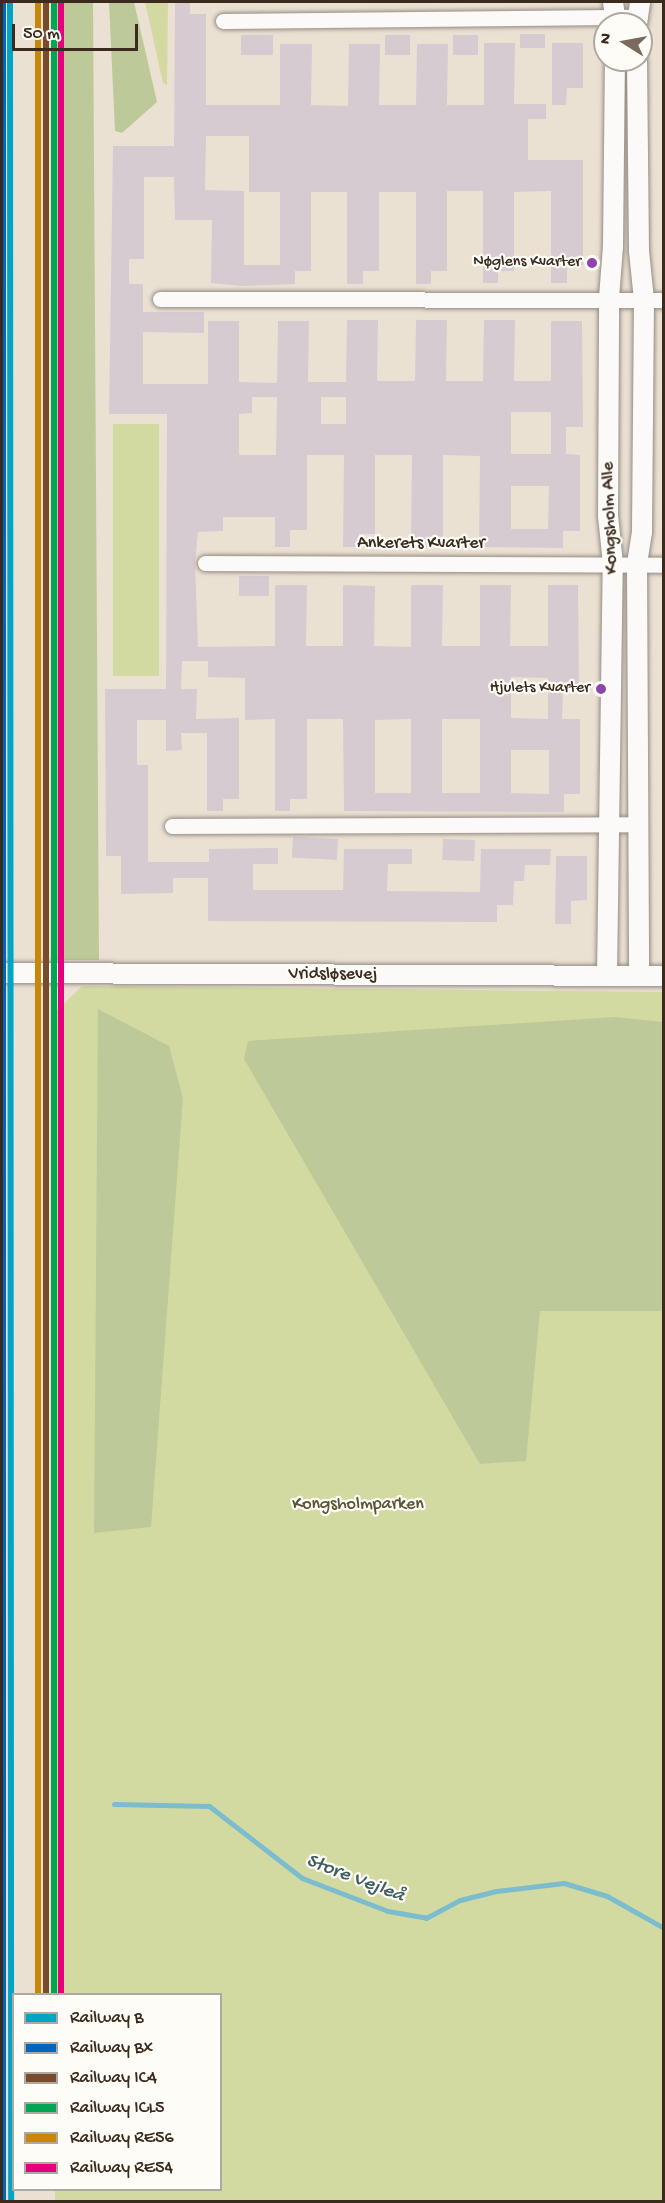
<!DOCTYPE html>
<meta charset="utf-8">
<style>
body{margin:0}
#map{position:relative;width:665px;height:2203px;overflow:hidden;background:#ebe1d3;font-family:"Gochi Hand",sans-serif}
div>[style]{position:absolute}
.green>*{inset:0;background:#d3daa1;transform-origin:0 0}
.forest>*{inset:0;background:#bdc998}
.stream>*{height:5px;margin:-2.5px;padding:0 2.5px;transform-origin:2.5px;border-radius:2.5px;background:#7bbccd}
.building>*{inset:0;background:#d7cbd2;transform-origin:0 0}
.roads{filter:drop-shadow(0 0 2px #948c83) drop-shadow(0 0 2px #948c83)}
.minor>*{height:15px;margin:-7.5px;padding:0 7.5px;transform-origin:7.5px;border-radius:7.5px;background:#fcfaf8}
.tertiary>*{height:20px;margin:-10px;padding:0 10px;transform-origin:10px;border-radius:10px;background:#fcfaf8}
.rail-1>*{height:6px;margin:-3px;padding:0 3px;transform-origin:3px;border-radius:3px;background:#03a3c5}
.rail-2>*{height:6px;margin:-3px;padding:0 3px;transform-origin:3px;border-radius:3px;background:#0065bd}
.rail-3>*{height:6px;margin:-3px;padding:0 3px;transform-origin:3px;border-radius:3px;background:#7a4b2a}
.rail-4>*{height:6px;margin:-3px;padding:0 3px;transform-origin:3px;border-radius:3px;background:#00a651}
.rail-5>*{height:6px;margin:-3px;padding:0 3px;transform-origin:3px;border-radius:3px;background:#c88708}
.rail-6>*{height:6px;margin:-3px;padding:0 3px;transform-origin:3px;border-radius:3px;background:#e5007d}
.dots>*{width:16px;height:16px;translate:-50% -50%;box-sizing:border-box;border:3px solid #fdfcf7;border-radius:50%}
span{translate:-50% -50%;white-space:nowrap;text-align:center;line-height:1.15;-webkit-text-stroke:4.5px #fdfcf7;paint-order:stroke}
.bus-label{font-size:16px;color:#3b2a1e}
.right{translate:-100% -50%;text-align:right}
.street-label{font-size:18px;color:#3b2a1e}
.park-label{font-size:18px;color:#5c5434}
.water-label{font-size:20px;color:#415e63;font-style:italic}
.frame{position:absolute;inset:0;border:3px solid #3b2a1e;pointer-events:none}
.legend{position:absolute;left:12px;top:1993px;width:210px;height:198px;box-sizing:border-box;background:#fdfcf7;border:2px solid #afa8a0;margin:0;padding:8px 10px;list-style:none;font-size:18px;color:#3b2a1e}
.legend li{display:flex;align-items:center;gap:12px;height:30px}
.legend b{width:30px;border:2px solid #afa8a0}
.north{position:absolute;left:593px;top:12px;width:60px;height:60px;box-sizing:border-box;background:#fdfcf7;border:2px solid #afa8a0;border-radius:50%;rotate:281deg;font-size:16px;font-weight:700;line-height:24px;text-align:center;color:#3b2a1e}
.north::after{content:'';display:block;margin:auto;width:21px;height:27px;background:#796a5d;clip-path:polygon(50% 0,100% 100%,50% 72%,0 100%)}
.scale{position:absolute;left:12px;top:24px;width:126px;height:27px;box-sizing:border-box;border:3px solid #3b2a1e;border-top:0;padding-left:8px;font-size:18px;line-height:21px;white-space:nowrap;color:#3b2a1e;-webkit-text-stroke:4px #fdfcf7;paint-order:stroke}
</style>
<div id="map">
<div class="green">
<i style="clip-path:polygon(145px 2px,168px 2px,167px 85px,163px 83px)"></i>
<i style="left:113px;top:424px;width:46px;height:252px"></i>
<i style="clip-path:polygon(82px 986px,663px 992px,663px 2201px,55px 2201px,55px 2190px,220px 2190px,220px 1994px,55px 1994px,52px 1015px)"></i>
</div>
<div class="forest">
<i style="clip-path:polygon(53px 2px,93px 2px,99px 960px,55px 960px,52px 942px)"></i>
<i style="clip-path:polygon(109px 2px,134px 2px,157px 102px,122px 133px,115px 131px)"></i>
<i style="clip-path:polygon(2px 539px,4px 943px,2px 945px)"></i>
<i style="clip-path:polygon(98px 1009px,169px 1046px,183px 1098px,151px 1527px,94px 1533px)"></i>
<i style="clip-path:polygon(615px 1017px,663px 1022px,663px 1311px,540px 1311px,526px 1461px,480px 1464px,244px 1059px,248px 1041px)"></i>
</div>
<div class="stream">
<i style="left:114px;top:1804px;width:95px;rotate:1.2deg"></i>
<i style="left:209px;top:1806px;width:118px;rotate:37.7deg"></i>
<i style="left:302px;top:1878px;width:92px;rotate:21deg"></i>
<i style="left:388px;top:1911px;width:39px;rotate:10deg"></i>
<i style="left:426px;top:1918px;width:38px;rotate:-28deg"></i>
<i style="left:460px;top:1900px;width:37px;rotate:-14deg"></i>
<i style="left:496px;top:1891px;width:68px;rotate:-6.7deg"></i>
<i style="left:564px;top:1883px;width:45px;rotate:16.8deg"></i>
<i style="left:607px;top:1896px;width:65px;rotate:29.3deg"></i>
</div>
<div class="building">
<i style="clip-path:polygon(evenodd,175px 2px,190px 2px,190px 14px,206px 14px,206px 105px,280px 105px,280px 44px,312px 44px,311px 105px,348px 106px,349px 44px,380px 44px,379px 105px,416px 105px,417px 44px,448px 44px,447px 105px,484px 105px,484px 43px,515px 43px,514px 104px,546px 104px,546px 119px,528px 119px,528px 160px,583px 160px,583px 265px,567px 266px,567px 283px,551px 283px,551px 191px,514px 192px,514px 271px,498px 271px,498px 283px,483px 283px,483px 191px,447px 191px,447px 271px,431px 271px,431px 284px,416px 284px,416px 192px,379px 192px,379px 271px,363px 271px,363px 284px,347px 284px,347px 192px,311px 192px,311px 271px,295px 271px,295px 284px,243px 286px,211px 283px,212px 220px,175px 220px,174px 177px,144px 177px,144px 259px,129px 259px,129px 284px,143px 284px,143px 312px,204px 312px,204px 333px,143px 332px,143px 384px,208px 384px,208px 321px,239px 321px,239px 382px,277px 383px,278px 321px,309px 321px,308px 382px,346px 382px,347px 320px,378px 320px,377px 381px,415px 381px,416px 320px,447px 320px,446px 381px,483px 381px,484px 320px,515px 320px,514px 381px,551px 381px,551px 321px,582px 321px,583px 427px,566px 427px,566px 454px,580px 455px,580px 531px,563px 531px,563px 548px,479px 547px,480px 456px,443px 455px,443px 537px,427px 537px,427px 547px,411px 547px,412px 455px,375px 455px,375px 534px,359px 534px,359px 547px,343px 547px,344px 455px,307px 455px,307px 530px,290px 530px,290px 547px,275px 547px,275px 517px,223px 517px,223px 531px,198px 532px,195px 562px,198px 647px,275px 646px,275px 585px,307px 585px,306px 646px,343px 646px,343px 585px,375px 586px,374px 646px,411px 647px,411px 585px,443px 585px,442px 646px,480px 646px,480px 585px,511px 585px,510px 646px,548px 646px,548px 585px,578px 585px,579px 691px,563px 691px,562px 719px,580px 719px,580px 794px,564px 794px,564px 812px,344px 811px,343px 719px,307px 719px,307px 799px,290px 799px,290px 811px,275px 811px,275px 719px,245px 720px,245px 678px,208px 677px,208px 661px,182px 661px,181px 689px,197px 689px,196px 719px,239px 718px,239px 799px,223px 799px,223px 811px,207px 811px,207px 733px,181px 733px,182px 750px,166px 751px,166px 720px,137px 720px,137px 765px,148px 765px,148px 862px,209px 862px,209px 849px,278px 848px,278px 864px,253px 864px,253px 890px,343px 890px,344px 849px,412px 849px,412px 864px,388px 864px,387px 891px,480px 892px,481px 849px,551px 849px,550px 865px,525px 865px,524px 881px,514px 881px,513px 905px,497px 905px,497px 922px,208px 921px,208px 878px,173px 878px,173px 893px,121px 894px,121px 856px,106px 856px,105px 689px,166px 689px,167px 414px,109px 414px,113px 146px,174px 146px,175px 2px,206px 136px,249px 136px,249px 192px,280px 192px,280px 265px,244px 265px,244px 191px,205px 190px,206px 136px,175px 2px,252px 397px,277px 397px,276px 455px,239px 455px,239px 414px,252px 413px,252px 397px,175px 2px,321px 397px,346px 397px,346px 424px,321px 424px,321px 397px,175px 2px,511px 412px,551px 412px,551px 454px,511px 454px,511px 412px,175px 2px,511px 486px,549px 486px,548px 529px,511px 529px,511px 486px,175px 2px,511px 677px,548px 678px,548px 719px,511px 718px,511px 677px,175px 2px,411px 719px,411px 793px,375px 793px,375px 720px,411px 719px,175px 2px,442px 719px,480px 719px,480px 793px,442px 793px,442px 719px,175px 2px,511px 750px,549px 750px,549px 794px,511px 793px,511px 750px)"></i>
<i style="left:520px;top:34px;width:25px;height:14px"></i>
<i style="left:241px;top:35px;width:32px;height:20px"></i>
<i style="left:385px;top:35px;width:25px;height:20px"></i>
<i style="left:453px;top:35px;width:25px;height:20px"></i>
<i style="clip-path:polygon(552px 43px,583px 43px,583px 88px,567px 88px,566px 105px,552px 105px)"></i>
<i style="left:239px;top:576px;width:30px;height:20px"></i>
<i style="left:338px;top:839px;width:21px;height:45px;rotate:93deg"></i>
<i style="left:443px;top:839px;width:32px;height:21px;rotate:2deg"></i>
<i style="clip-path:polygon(556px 856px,587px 856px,587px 900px,571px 901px,571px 924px,555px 924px)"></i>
</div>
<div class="roads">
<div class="minor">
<i style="left:223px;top:21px;width:414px;rotate:-0.6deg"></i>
<i style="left:160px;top:299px;width:504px;rotate:0.11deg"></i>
<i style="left:205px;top:563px;width:459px;rotate:0.2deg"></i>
<i style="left:172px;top:826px;width:466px;rotate:-0.2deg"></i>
</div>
<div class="tertiary">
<i style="left:613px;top:2px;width:22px;rotate:82deg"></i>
<i style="left:637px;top:24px;width:22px;rotate:-82deg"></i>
<i style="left:637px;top:60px;width:191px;rotate:89.4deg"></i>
<i style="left:639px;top:251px;width:49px;rotate:84.2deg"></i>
<i style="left:644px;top:300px;width:232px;rotate:90.5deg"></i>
<i style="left:642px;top:532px;width:32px;rotate:99deg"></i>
<i style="left:637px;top:564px;width:411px;rotate:89.7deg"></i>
<i style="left:2px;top:973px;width:662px;rotate:0.26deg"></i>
<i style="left:607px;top:976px;width:412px;rotate:-89.2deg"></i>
<i style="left:613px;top:564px;width:48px;rotate:-95.9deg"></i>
<i style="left:608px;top:516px;width:218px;rotate:-89.7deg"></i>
<i style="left:609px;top:298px;width:52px;rotate:-85.6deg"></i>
<i style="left:613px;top:246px;width:186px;rotate:-89.4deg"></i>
</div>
</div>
<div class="rail-1">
<i style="left:10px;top:2px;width:2200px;rotate:89.97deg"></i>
</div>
<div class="rail-2">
<i style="left:3px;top:2px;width:2200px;rotate:90deg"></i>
</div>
<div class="rail-3">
<i style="left:46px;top:2px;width:1992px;rotate:90deg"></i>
</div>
<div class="rail-4">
<i style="left:54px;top:2px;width:1992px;rotate:90deg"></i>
</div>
<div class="rail-5">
<i style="left:38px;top:2px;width:1992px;rotate:90deg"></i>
</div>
<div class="rail-6">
<i style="left:61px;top:2px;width:1992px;rotate:90deg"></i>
</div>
<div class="dots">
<i style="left:592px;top:263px;background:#8e44ad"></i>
<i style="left:601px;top:689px;background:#8e44ad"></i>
</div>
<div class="bus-label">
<span class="right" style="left:581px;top:263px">Nøglens Kvarter</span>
<span class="right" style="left:590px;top:689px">Hjulets Kvarter</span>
</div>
<div class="street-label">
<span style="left:611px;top:518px;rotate:-92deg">Kongsholm Alle</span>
<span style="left:421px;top:544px">Ankerets Kvarter</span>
<span style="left:333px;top:975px">Vridsløsevej</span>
</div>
<div class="park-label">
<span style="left:358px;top:1505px">Kongsholmparken</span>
</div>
<div class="water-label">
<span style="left:355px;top:1879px;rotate:21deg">Store Vejleå</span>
</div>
<div class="frame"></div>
<ul class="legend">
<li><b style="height:8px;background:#03a3c5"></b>Railway B</li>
<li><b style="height:8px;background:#0065bd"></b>Railway Bx</li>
<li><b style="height:8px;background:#7a4b2a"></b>Railway IC4</li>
<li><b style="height:8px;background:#00a651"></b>Railway ICL5</li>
<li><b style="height:8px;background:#c88708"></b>Railway RE56</li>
<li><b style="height:8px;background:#e5007d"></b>Railway RE54</li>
</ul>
<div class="north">N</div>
<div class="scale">50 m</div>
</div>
